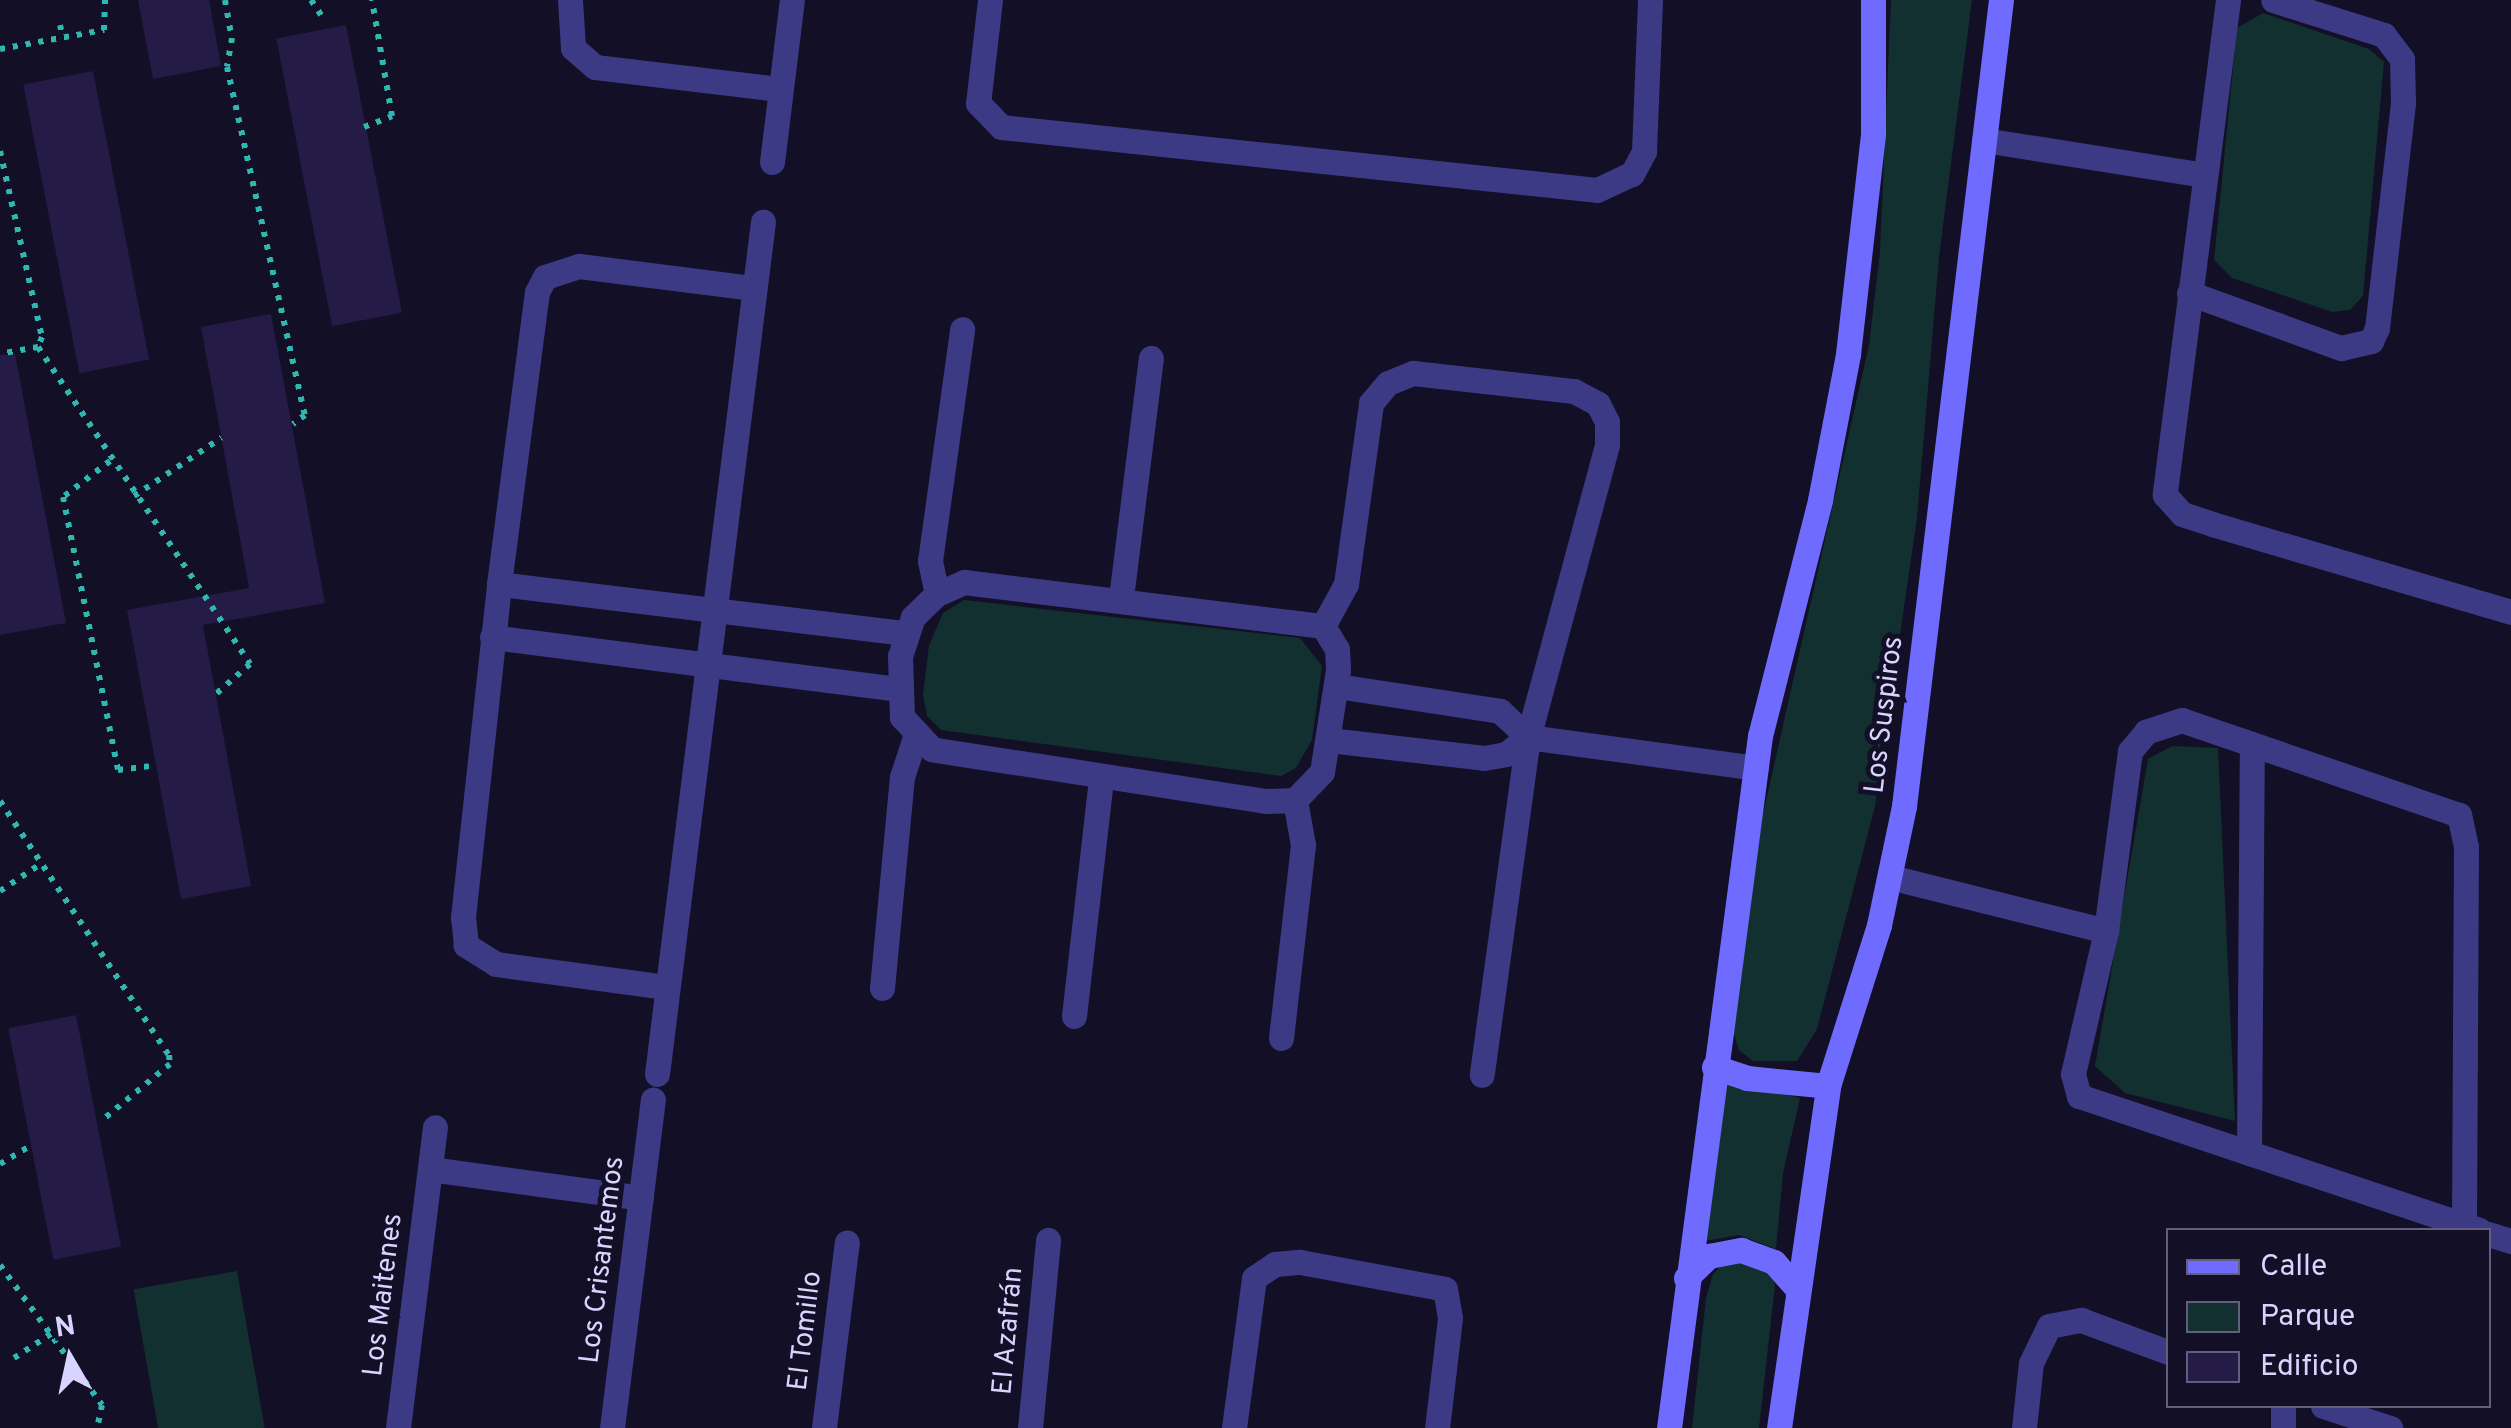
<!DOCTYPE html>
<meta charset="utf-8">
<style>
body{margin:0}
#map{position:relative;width:2511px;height:1428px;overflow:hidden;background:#130f26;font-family:Overpass,sans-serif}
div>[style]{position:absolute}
.green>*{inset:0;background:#12302f;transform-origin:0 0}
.building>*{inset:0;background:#241b47;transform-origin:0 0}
.path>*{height:6px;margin-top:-3px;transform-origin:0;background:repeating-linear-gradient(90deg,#2fb8b0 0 5px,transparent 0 13px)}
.street>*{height:25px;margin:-12.5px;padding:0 12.5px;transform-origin:12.5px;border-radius:12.5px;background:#3d3a85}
.secondary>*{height:25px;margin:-12.5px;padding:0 12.5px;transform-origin:12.5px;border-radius:12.5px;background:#6f6bff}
span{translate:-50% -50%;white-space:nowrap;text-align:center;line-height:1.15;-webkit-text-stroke:10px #130f26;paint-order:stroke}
.street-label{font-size:28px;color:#d9d4ff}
.legend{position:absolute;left:2166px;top:1228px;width:325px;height:180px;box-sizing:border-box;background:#130f26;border:2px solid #625e7d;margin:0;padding:12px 18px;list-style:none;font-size:30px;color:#d9d4ff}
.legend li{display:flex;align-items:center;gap:20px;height:50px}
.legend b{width:50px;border:2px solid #625e7d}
.north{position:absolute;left:20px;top:1308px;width:100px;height:100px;-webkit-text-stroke:8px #130f26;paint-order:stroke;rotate:351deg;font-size:28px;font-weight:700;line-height:40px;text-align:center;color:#d9d4ff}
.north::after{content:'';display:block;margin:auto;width:35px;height:45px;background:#d9d4ff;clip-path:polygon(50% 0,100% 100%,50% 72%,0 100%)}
</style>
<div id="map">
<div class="green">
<i style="clip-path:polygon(1891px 0,1972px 0,1939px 257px,1917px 518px,1875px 806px,1817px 1029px,1797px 1061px,1753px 1061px,1739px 1050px,1731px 1025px,1746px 889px,1869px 345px,1880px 252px)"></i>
<i style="clip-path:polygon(2263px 13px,2369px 49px,2384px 62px,2363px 296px,2350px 310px,2332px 312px,2232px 278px,2214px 260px,2237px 28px)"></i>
<i style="clip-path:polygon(964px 600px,1300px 638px,1322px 666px,1312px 740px,1296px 768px,1281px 776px,941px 730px,927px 716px,923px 695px,929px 645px,943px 613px)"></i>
<i style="clip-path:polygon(2172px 746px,2218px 748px,2235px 1121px,2125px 1093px,2095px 1066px,2148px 759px)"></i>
<i style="clip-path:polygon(1727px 1080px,1800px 1098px,1783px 1173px,1776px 1249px,1739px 1235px,1705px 1241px)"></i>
<i style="clip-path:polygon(1730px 1257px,1772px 1275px,1775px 1285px,1759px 1428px,1692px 1428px,1706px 1298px,1713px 1274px)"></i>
<i style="left:237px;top:1271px;width:159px;height:105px;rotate:80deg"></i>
</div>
<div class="building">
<i style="clip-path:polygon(138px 0,209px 0,221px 66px,153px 79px)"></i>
<i style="left:346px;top:25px;width:293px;height:71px;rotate:79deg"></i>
<i style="left:93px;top:71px;width:294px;height:71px;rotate:79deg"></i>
<i style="clip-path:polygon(271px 314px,325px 603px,203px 625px,251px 886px,181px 899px,127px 610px,249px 588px,201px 327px)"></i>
<i style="clip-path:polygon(15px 354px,66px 623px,0 635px,0 355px)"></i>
<i style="left:76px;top:1015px;width:236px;height:69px;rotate:79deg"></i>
</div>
<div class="path">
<i style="left:225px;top:0;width:39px;rotate:80deg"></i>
<i style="left:232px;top:38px;width:29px;rotate:100deg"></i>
<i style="left:227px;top:67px;width:357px;rotate:77.4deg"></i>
<i style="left:305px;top:415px;width:15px;rotate:143deg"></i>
<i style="left:311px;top:0;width:22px;rotate:56deg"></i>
<i style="left:60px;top:25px;width:13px;rotate:77deg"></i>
<i style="left:0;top:49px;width:106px;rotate:-10.4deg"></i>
<i style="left:104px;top:30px;width:30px;rotate:-88deg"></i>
<i style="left:364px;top:127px;width:30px;rotate:-21deg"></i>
<i style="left:392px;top:116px;width:118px;rotate:-99.8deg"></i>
<i style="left:0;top:151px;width:191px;rotate:77.3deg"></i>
<i style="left:42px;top:337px;width:11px;rotate:112deg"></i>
<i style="left:38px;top:347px;width:39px;rotate:170deg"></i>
<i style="left:38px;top:347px;width:381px;rotate:56.2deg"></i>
<i style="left:250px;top:664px;width:45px;rotate:138.6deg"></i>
<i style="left:110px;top:461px;width:59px;rotate:142.5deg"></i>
<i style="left:63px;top:497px;width:278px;rotate:78.6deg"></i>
<i style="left:118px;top:770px;width:38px;rotate:-7deg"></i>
<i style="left:134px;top:496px;width:105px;rotate:-33.7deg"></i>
<i style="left:0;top:801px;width:305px;rotate:56.4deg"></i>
<i style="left:169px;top:1055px;width:9px;rotate:84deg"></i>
<i style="left:170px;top:1064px;width:89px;rotate:140.4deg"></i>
<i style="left:0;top:891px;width:50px;rotate:-33.7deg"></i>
<i style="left:0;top:1164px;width:35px;rotate:-31deg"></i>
<i style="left:0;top:1265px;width:173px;rotate:53.9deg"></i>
<i style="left:102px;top:1405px;width:24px;rotate:102deg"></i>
<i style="left:14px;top:1358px;width:44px;rotate:-33deg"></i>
</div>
<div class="street">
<i style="left:570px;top:0;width:48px;rotate:86.4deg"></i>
<i style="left:573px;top:48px;width:29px;rotate:41deg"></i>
<i style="left:595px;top:67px;width:186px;rotate:6.8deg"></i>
<i style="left:990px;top:0;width:104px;rotate:96.6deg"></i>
<i style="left:978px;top:103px;width:33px;rotate:46deg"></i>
<i style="left:1001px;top:127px;width:599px;rotate:6.03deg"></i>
<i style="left:1597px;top:190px;width:38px;rotate:-25deg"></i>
<i style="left:1632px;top:174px;width:26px;rotate:-62deg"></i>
<i style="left:1644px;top:151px;width:151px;rotate:-87.7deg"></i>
<i style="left:2228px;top:0;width:499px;rotate:97.3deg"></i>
<i style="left:2165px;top:495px;width:25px;rotate:48deg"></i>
<i style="left:2182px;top:514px;width:32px;rotate:18deg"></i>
<i style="left:2212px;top:524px;width:312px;rotate:16.4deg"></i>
<i style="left:1984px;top:140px;width:224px;rotate:9deg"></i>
<i style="left:772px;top:162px;width:163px;rotate:-83deg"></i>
<i style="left:2189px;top:293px;width:162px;rotate:19.9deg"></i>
<i style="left:2341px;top:348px;width:31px;rotate:-13deg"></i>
<i style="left:2371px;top:341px;width:14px;rotate:-65deg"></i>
<i style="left:2377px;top:328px;width:227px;rotate:-83.4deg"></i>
<i style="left:2403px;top:102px;width:43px;rotate:-91.3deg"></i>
<i style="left:2402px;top:59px;width:30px;rotate:-127deg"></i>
<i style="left:2384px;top:35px;width:116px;rotate:-162.5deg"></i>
<i style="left:964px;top:582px;width:362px;rotate:7deg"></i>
<i style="left:1323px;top:626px;width:27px;rotate:59deg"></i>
<i style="left:1337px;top:649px;width:21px;rotate:87deg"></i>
<i style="left:1338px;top:670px;width:103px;rotate:98.9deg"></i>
<i style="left:1322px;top:772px;width:39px;rotate:134deg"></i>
<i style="left:1295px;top:800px;width:29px;rotate:178deg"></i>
<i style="left:1266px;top:801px;width:338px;rotate:-171.2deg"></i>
<i style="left:932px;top:749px;width:44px;rotate:-133.2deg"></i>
<i style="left:902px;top:717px;width:61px;rotate:-91.9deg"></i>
<i style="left:900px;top:656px;width:41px;rotate:-71.6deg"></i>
<i style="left:913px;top:617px;width:33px;rotate:-44deg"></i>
<i style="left:937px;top:594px;width:30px;rotate:-24deg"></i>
<i style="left:499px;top:584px;width:409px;rotate:6.9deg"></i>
<i style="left:937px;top:594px;width:34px;rotate:-102deg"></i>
<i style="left:930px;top:561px;width:234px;rotate:-82.1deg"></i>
<i style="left:1121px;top:598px;width:242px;rotate:-82.9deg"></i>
<i style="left:1323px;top:626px;width:48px;rotate:-61.3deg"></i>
<i style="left:1346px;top:584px;width:183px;rotate:-82.1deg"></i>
<i style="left:1371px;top:403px;width:26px;rotate:-50deg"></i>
<i style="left:1388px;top:383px;width:27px;rotate:-22deg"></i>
<i style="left:1413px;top:373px;width:162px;rotate:6.4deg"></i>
<i style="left:1574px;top:391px;width:27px;rotate:28deg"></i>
<i style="left:1598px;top:404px;width:20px;rotate:63deg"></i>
<i style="left:1607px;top:422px;width:23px;rotate:90deg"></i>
<i style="left:1607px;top:445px;width:302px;rotate:105.1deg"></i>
<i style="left:1528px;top:737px;width:341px;rotate:97.8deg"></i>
<i style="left:492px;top:637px;width:407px;rotate:7.3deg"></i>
<i style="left:1337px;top:686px;width:165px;rotate:8.7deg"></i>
<i style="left:1500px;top:711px;width:38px;rotate:43deg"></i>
<i style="left:1528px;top:737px;width:230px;rotate:7.7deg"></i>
<i style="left:1329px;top:740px;width:156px;rotate:6.6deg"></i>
<i style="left:1484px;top:758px;width:22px;rotate:-10deg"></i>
<i style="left:1506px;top:754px;width:28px;rotate:-38deg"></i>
<i style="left:1890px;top:877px;width:223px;rotate:14deg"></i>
<i style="left:666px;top:987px;width:172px;rotate:-172.3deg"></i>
<i style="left:496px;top:964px;width:36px;rotate:-148deg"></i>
<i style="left:466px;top:945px;width:28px;rotate:-96deg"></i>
<i style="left:463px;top:917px;width:335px;rotate:-83.8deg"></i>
<i style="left:499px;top:584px;width:294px;rotate:-82.6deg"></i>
<i style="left:537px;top:292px;width:17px;rotate:-62deg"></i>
<i style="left:545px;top:277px;width:36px;rotate:-18deg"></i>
<i style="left:579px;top:266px;width:176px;rotate:7.2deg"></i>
<i style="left:882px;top:988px;width:212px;rotate:-84.6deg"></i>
<i style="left:902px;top:777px;width:42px;rotate:-72deg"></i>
<i style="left:1074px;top:1016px;width:239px;rotate:-83.5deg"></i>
<i style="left:1281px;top:1038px;width:194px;rotate:-83.5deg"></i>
<i style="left:1303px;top:845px;width:46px;rotate:-100.1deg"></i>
<i style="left:657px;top:1074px;width:859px;rotate:-82.91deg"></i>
<i style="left:2249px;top:1153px;width:409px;rotate:-89.6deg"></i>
<i style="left:430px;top:1169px;width:213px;rotate:7.8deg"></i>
<i style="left:2464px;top:1225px;width:378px;rotate:-89.7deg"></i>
<i style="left:2466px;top:847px;width:33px;rotate:-102deg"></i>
<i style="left:2459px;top:815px;width:293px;rotate:-161.1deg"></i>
<i style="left:2182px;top:720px;width:38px;rotate:162deg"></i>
<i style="left:2146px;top:732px;width:25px;rotate:130deg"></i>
<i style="left:2130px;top:751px;width:182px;rotate:97.6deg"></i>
<i style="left:2106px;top:931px;width:147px;rotate:103deg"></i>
<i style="left:2073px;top:1074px;width:23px;rotate:75deg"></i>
<i style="left:2079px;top:1096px;width:422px;rotate:18.5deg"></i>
<i style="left:2488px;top:1234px;width:24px;rotate:17deg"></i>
<i style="left:2323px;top:1406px;width:71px;rotate:18.2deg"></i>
<i style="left:398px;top:1428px;width:303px;rotate:-83deg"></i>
<i style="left:612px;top:1428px;width:331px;rotate:-82.9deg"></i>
<i style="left:824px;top:1428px;width:187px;rotate:-83deg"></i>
<i style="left:1030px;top:1428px;width:189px;rotate:-84.5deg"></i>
<i style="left:1234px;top:1428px;width:151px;rotate:-82.4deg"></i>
<i style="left:1254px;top:1278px;width:25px;rotate:-34deg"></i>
<i style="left:1275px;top:1264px;width:25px;rotate:-5deg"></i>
<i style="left:1300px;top:1262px;width:147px;rotate:10.5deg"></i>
<i style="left:1445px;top:1289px;width:29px;rotate:80deg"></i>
<i style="left:1450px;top:1318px;width:111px;rotate:96.7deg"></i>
<i style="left:2024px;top:1428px;width:65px;rotate:-83.9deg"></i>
<i style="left:2031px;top:1363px;width:41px;rotate:-64.1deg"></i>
<i style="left:2049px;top:1326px;width:33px;rotate:-11deg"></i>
<i style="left:2081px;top:1320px;width:93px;rotate:20.2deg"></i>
<i style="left:2283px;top:1428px;width:22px;rotate:-90deg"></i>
</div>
<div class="secondary">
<i style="left:1714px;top:1067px;width:35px;rotate:18deg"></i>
<i style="left:1747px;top:1078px;width:81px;rotate:5.6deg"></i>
<i style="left:1686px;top:1278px;width:32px;rotate:-44deg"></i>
<i style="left:1709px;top:1256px;width:33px;rotate:-11deg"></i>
<i style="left:1741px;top:1250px;width:35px;rotate:20deg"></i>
<i style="left:1774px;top:1262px;width:33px;rotate:49deg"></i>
<i style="left:1669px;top:1428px;width:698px;rotate:-82.51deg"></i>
<i style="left:1760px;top:736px;width:244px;rotate:-75.7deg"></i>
<i style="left:1820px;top:500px;width:149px;rotate:-79.1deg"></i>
<i style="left:1848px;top:354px;width:222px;rotate:-83.5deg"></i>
<i style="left:1873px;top:133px;width:133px;rotate:-90deg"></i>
<i style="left:1779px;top:1428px;width:345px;rotate:-81.8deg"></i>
<i style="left:1828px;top:1086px;width:169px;rotate:-72.4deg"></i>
<i style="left:1879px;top:925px;width:122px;rotate:-78.1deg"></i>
<i style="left:1904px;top:806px;width:812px;rotate:-83.14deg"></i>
</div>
<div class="street-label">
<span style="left:1885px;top:715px;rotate:-83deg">Los Suspiros</span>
<span style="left:603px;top:1260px;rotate:-83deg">Los Crisantemos</span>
<span style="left:384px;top:1295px;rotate:-83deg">Los Maitenes</span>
<span style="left:806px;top:1331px;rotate:-83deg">El Tomillo</span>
<span style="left:1009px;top:1331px;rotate:-85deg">El Azafrán</span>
</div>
<ul class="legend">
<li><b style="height:12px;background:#6f6bff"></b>Calle</li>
<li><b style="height:28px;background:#12302f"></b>Parque</li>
<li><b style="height:28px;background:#241b47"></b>Edificio</li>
</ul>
<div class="north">N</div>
</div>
